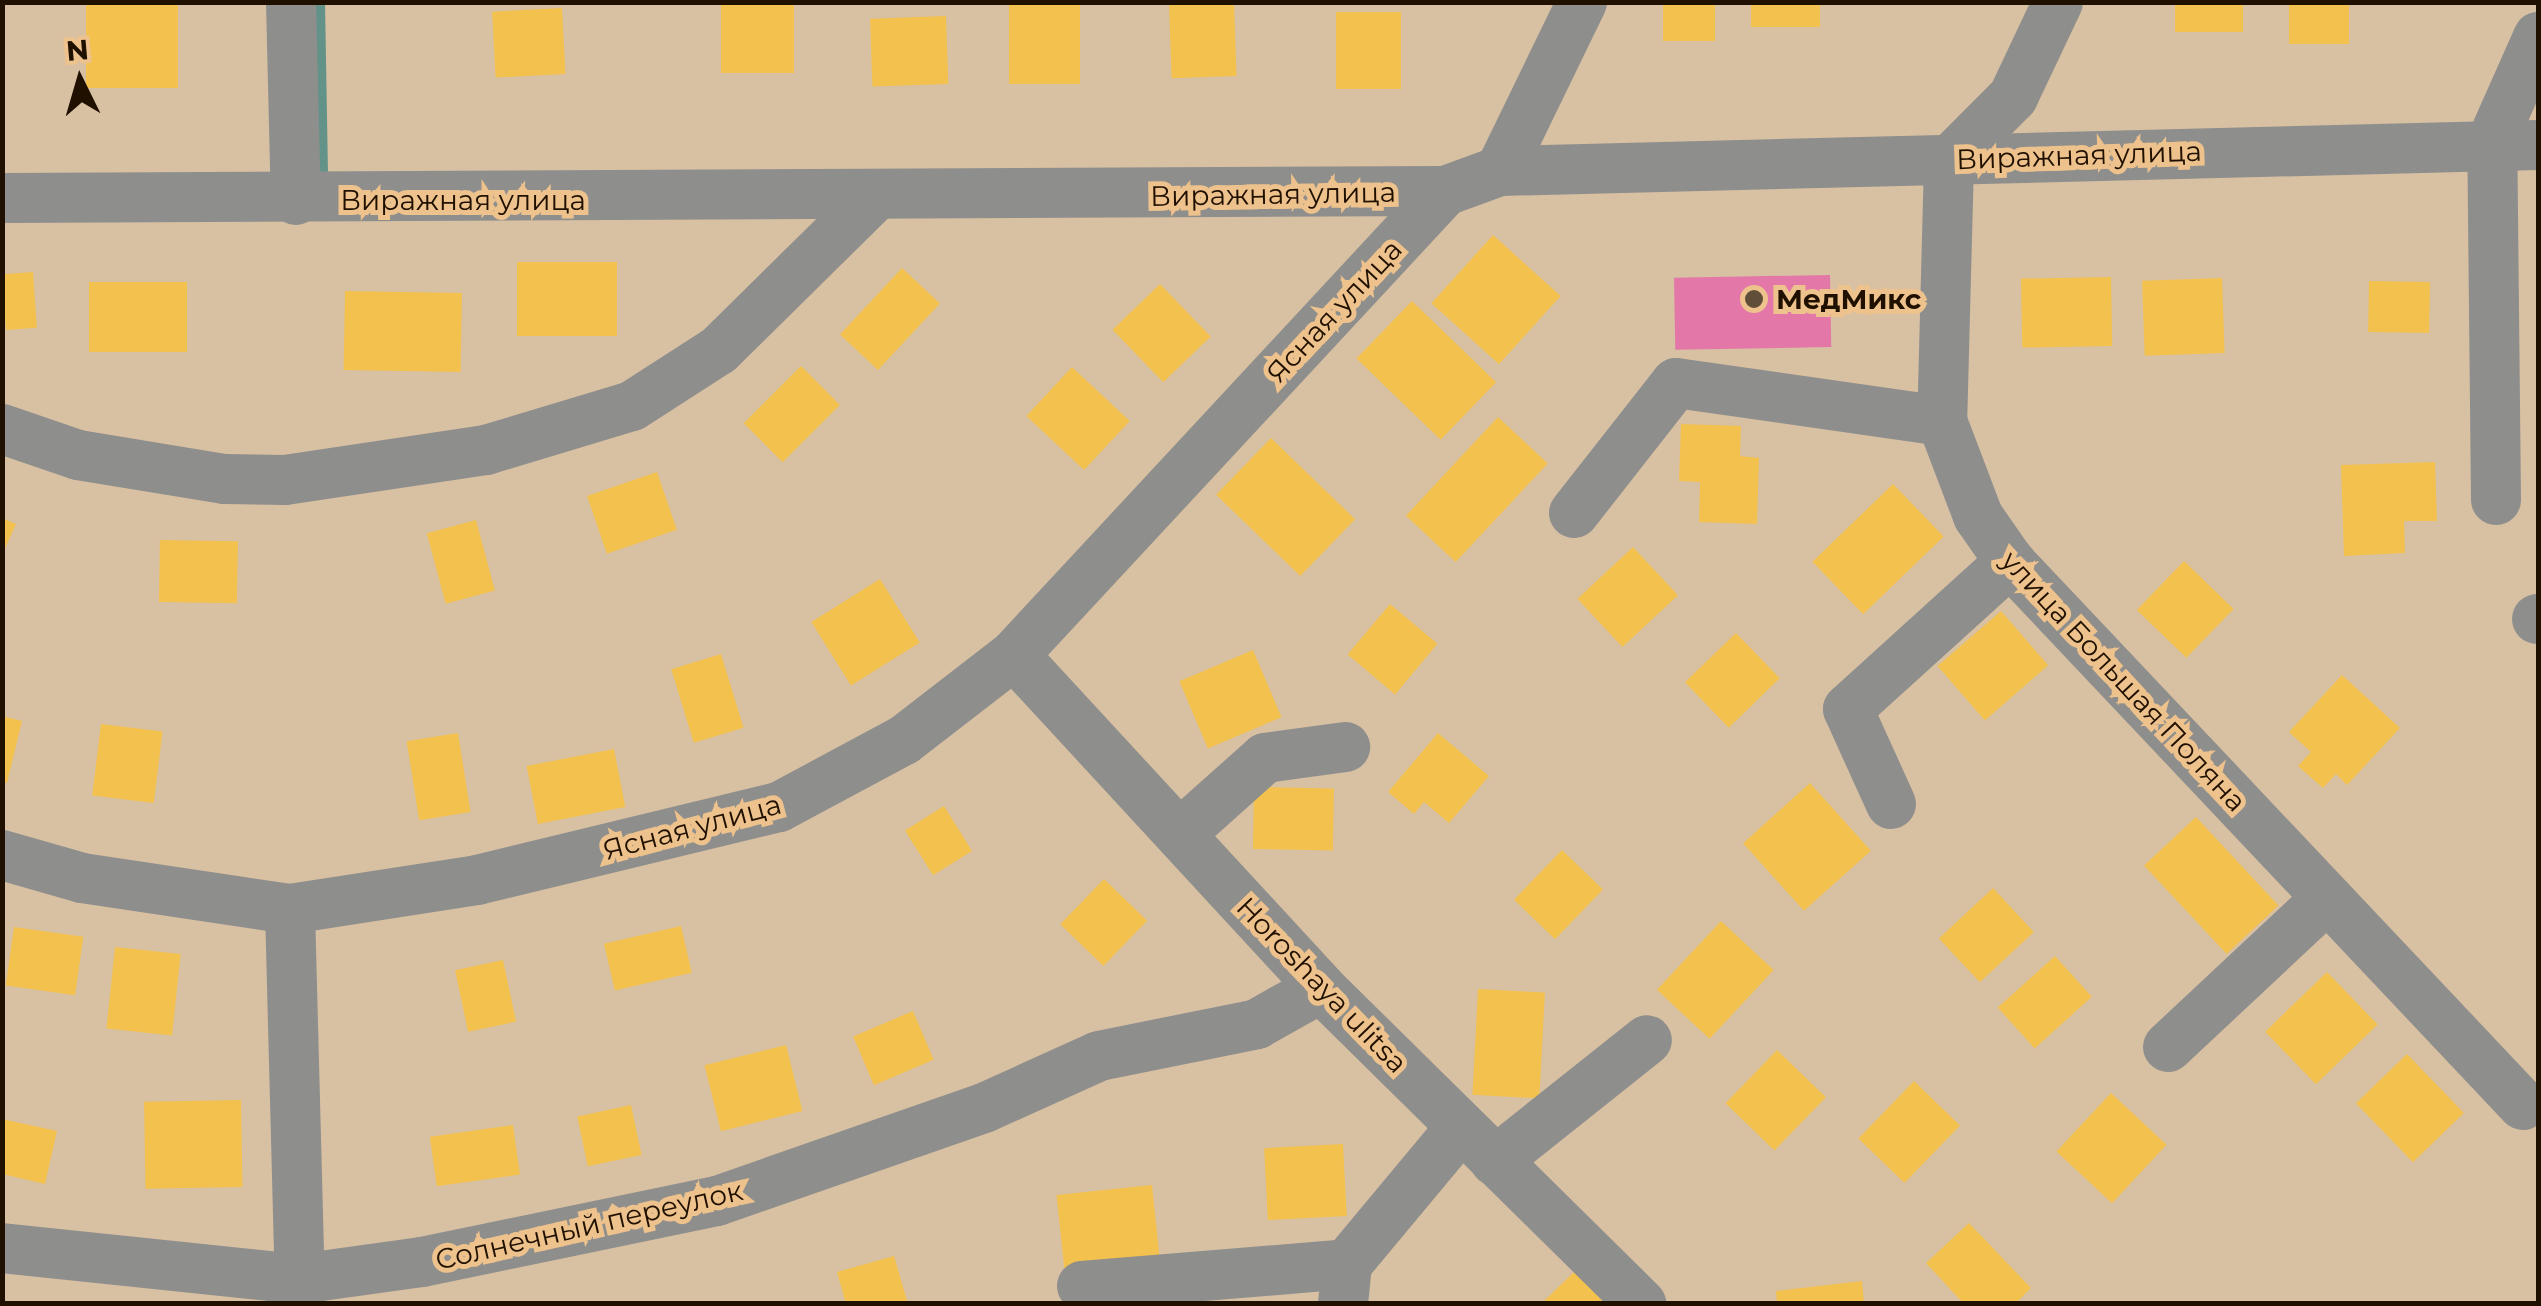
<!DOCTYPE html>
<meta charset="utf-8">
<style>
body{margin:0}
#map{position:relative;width:2541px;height:1306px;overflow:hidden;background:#d8c0a2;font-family:Montserrat,sans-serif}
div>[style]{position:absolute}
.homes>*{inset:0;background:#f2c14e;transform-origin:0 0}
.health>*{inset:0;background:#e377a8;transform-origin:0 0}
.stream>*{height:10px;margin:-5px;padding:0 5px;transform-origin:5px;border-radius:5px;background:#639288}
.minor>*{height:50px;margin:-25px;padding:0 25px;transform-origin:25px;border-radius:25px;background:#8e8e8d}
.dots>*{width:28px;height:28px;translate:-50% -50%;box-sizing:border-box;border:5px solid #eec28c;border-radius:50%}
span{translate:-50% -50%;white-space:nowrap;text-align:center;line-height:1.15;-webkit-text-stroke:10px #eec28c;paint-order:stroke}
.street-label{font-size:28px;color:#1f1000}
.poi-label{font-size:28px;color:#1f1000;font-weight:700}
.left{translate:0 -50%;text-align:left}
.frame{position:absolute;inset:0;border:5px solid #1f1000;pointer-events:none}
.north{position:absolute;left:30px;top:30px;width:100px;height:100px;-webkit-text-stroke:8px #eec28c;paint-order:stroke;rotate:355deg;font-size:28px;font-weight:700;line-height:40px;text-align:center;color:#1f1000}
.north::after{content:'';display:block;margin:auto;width:35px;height:45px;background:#1f1000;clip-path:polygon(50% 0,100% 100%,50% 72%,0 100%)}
</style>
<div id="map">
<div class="homes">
<i style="left:86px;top:2px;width:92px;height:86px"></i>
<i style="left:721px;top:2px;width:73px;height:71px"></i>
<i style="left:1009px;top:2px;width:71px;height:82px"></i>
<i style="left:1663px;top:2px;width:52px;height:39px"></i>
<i style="left:1751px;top:2px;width:69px;height:25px"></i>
<i style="left:2175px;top:2px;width:68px;height:30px"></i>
<i style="left:2289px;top:2px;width:60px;height:42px"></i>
<i style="left:1234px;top:3px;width:73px;height:65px;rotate:88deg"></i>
<i style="left:562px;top:8px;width:66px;height:70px;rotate:87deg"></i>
<i style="left:1336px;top:12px;width:65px;height:77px"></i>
<i style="left:946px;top:16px;width:68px;height:76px;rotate:88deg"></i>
<i style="left:1493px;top:235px;width:91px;height:92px;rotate:42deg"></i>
<i style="left:517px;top:262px;width:100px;height:74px"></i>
<i style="left:902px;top:268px;width:52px;height:91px;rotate:43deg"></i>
<i style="left:33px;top:272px;width:56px;height:31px;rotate:86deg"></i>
<i style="left:2111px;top:277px;width:69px;height:90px;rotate:89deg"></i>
<i style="left:2222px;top:278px;width:75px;height:80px;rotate:88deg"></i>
<i style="left:2369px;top:281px;width:61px;height:51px;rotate:1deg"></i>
<i style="left:187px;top:282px;width:70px;height:98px;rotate:90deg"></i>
<i style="left:1160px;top:284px;width:73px;height:66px;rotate:46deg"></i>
<i style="left:345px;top:291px;width:117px;height:79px;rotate:1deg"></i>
<i style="left:1412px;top:301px;width:117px;height:80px;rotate:44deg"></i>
<i style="left:801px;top:366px;width:55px;height:81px;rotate:45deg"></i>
<i style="left:1072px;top:367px;width:79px;height:67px;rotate:43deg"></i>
<i style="left:1498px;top:417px;width:68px;height:135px;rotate:43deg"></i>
<i style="clip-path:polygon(1681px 424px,1741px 426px,1740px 456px,1759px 458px,1757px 524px,1699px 522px,1700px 482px,1679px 481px)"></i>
<i style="left:1271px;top:438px;width:117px;height:79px;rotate:44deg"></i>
<i style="clip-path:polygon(2435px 462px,2437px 521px,2404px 521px,2405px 553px,2344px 556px,2341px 465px)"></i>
<i style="left:657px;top:472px;width:61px;height:74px;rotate:71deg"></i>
<i style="left:1893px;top:484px;width:73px;height:112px;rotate:46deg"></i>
<i style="clip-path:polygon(2px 518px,16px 524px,2px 555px)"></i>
<i style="left:476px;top:520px;width:73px;height:51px;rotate:75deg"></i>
<i style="left:160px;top:540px;width:78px;height:62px;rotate:1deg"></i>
<i style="left:1633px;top:547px;width:66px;height:76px;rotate:47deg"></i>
<i style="left:2184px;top:561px;width:69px;height:68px;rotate:44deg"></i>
<i style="left:880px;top:579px;width:75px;height:81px;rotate:58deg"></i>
<i style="left:1390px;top:604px;width:62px;height:66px;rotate:40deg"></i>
<i style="left:2001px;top:611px;width:72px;height:84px;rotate:49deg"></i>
<i style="left:1736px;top:633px;width:63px;height:71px;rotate:46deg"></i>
<i style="left:1253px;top:650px;width:73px;height:80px;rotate:67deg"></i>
<i style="left:721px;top:654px;width:77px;height:52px;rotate:73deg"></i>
<i style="clip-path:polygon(2342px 675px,2400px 728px,2347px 785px,2336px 774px,2323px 788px,2298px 766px,2311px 752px,2289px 732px)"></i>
<i style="clip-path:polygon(2px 716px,22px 721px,7px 783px,2px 782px)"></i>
<i style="left:101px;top:724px;width:62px;height:72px;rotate:7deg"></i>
<i style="left:458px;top:733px;width:80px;height:52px;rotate:81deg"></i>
<i style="clip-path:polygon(1438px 733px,1489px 776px,1449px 823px,1424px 802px,1414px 814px,1388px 792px)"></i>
<i style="left:614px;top:749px;width:59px;height:89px;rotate:79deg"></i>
<i style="left:1810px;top:783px;width:91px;height:90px;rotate:48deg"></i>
<i style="left:1254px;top:787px;width:80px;height:62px;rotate:1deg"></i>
<i style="left:944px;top:806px;width:53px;height:46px;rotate:58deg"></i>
<i style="left:2196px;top:817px;width:121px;height:71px;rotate:47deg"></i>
<i style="left:1562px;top:850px;width:57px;height:69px;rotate:44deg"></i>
<i style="left:1104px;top:879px;width:60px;height:63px;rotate:44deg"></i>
<i style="left:1993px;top:888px;width:60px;height:74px;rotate:47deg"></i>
<i style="left:1721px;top:921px;width:72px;height:94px;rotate:43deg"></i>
<i style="left:681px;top:926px;width:48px;height:79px;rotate:77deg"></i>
<i style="left:14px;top:927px;width:70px;height:59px;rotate:8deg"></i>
<i style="left:115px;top:947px;width:66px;height:82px;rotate:6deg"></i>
<i style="left:2055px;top:956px;width:55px;height:77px;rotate:48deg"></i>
<i style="left:503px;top:960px;width:63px;height:49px;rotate:78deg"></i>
<i style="left:2327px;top:972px;width:73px;height:86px;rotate:46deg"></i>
<i style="left:1478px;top:989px;width:67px;height:106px;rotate:3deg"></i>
<i style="left:913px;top:1011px;width:53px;height:65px;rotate:67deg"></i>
<i style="left:786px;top:1045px;width:68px;height:84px;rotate:76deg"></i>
<i style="left:1777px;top:1050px;width:68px;height:74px;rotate:44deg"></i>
<i style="left:2407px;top:1054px;width:82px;height:71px;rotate:46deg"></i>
<i style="left:1914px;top:1081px;width:64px;height:80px;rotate:44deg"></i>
<i style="left:2111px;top:1093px;width:76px;height:80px;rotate:43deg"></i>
<i style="left:241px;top:1100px;width:87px;height:97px;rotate:89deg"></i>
<i style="left:631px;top:1105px;width:51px;height:55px;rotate:78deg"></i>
<i style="clip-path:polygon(2px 1119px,57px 1131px,45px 1184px,2px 1174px)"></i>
<i style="left:513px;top:1125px;width:50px;height:84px;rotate:82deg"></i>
<i style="left:1343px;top:1144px;width:72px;height:79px;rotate:87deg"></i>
<i style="left:1152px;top:1185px;width:75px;height:96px;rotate:84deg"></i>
<i style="clip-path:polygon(1969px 1223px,2031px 1288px,2015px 1304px,1964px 1304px,1926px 1263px)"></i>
<i style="clip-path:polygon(894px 1256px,908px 1304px,846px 1304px,837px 1272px)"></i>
<i style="clip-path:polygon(1575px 1271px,1605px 1304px,1541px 1304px)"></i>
<i style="clip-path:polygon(1862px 1281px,1864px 1304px,1777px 1304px,1776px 1291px)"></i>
</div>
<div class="health">
<i style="left:1830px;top:275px;width:72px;height:156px;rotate:89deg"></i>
</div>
<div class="stream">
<i style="left:320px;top:2px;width:172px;rotate:89deg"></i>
</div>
<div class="minor">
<i style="left:291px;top:2px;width:198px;rotate:88.6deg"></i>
<i style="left:2058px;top:2px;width:105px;rotate:115.3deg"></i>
<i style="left:2013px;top:97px;width:91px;rotate:135deg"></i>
<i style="left:1949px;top:161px;width:260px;rotate:91.5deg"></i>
<i style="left:1942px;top:421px;width:102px;rotate:69.2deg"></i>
<i style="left:1978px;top:516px;width:56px;rotate:55.2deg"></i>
<i style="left:2010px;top:562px;width:747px;rotate:46.63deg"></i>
<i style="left:1500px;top:171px;width:188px;rotate:-64.1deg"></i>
<i style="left:2px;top:198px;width:1443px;rotate:-0.28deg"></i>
<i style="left:1445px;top:191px;width:59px;rotate:-20deg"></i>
<i style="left:1500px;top:171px;width:1038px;rotate:-1.43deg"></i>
<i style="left:2px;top:429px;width:80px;rotate:18.9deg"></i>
<i style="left:78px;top:455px;width:149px;rotate:9.3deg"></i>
<i style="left:225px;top:479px;width:60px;rotate:1deg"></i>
<i style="left:285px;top:480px;width:203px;rotate:-8.5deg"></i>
<i style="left:486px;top:450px;width:152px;rotate:-16.8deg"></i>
<i style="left:632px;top:406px;width:103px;rotate:-32.8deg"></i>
<i style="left:719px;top:350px;width:214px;rotate:-44.6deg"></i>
<i style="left:2496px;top:500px;width:359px;rotate:-90.6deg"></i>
<i style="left:2492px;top:141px;width:114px;rotate:-66.1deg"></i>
<i style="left:1574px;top:513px;width:165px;rotate:-51.9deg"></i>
<i style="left:1676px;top:383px;width:269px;rotate:8.1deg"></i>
<i style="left:2537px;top:619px;width:1px"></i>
<i style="left:1014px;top:655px;width:453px;rotate:47.3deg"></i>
<i style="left:1321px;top:988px;width:450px;rotate:44.6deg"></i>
<i style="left:1891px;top:804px;width:104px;rotate:-114.4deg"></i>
<i style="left:1848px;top:709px;width:219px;rotate:-42.2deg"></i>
<i style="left:1180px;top:834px;width:114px;rotate:-41.8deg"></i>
<i style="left:1265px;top:758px;width:81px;rotate:-7.8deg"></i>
<i style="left:2px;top:855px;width:83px;rotate:16deg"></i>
<i style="left:82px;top:878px;width:210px;rotate:8.5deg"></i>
<i style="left:290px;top:909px;width:189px;rotate:-8.8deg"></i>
<i style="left:477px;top:880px;width:311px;rotate:-13.6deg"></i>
<i style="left:779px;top:807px;width:142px;rotate:-28.2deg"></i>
<i style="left:904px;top:740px;width:139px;rotate:-37.7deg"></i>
<i style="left:1014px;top:655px;width:633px;rotate:-47.11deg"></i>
<i style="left:290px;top:909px;width:395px;rotate:88.5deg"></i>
<i style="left:2168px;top:1047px;width:218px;rotate:-43.1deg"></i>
<i style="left:1495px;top:1161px;width:194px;rotate:-38.5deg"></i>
<i style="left:2px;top:1248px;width:299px;rotate:6deg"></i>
<i style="left:299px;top:1279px;width:124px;rotate:-7.9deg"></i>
<i style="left:422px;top:1262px;width:301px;rotate:-11.7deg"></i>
<i style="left:717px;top:1201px;width:283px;rotate:-19.2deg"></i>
<i style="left:984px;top:1108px;width:126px;rotate:-24.3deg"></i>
<i style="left:1099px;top:1056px;width:161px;rotate:-11.4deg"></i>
<i style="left:1257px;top:1024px;width:73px;rotate:-29.4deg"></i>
<i style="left:1082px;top:1286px;width:266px;rotate:-4.7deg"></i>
<i style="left:1343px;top:1304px;width:40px;rotate:-84.3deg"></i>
<i style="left:1347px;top:1264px;width:178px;rotate:-50.2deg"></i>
</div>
<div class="dots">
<i style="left:1754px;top:299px;background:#604e39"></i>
</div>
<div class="street-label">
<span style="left:2079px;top:155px;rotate:-2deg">Виражная улица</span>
<span style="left:1273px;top:194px;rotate:-1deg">Виражная улица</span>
<span style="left:463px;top:200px">Виражная улица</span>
<span style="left:1334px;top:311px;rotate:-47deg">Ясная улица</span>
<span style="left:2124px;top:681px;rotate:47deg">улица Большая Поляна</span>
<span style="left:692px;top:827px;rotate:-15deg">Ясная улица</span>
<span style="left:1322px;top:985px;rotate:46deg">Horoshaya ulitsa</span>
<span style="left:589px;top:1225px;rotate:-13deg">Солнечный переулок</span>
</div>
<div class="poi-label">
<span class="left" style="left:1776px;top:299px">МедМикс</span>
</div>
<div class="frame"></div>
<div class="north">N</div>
</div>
